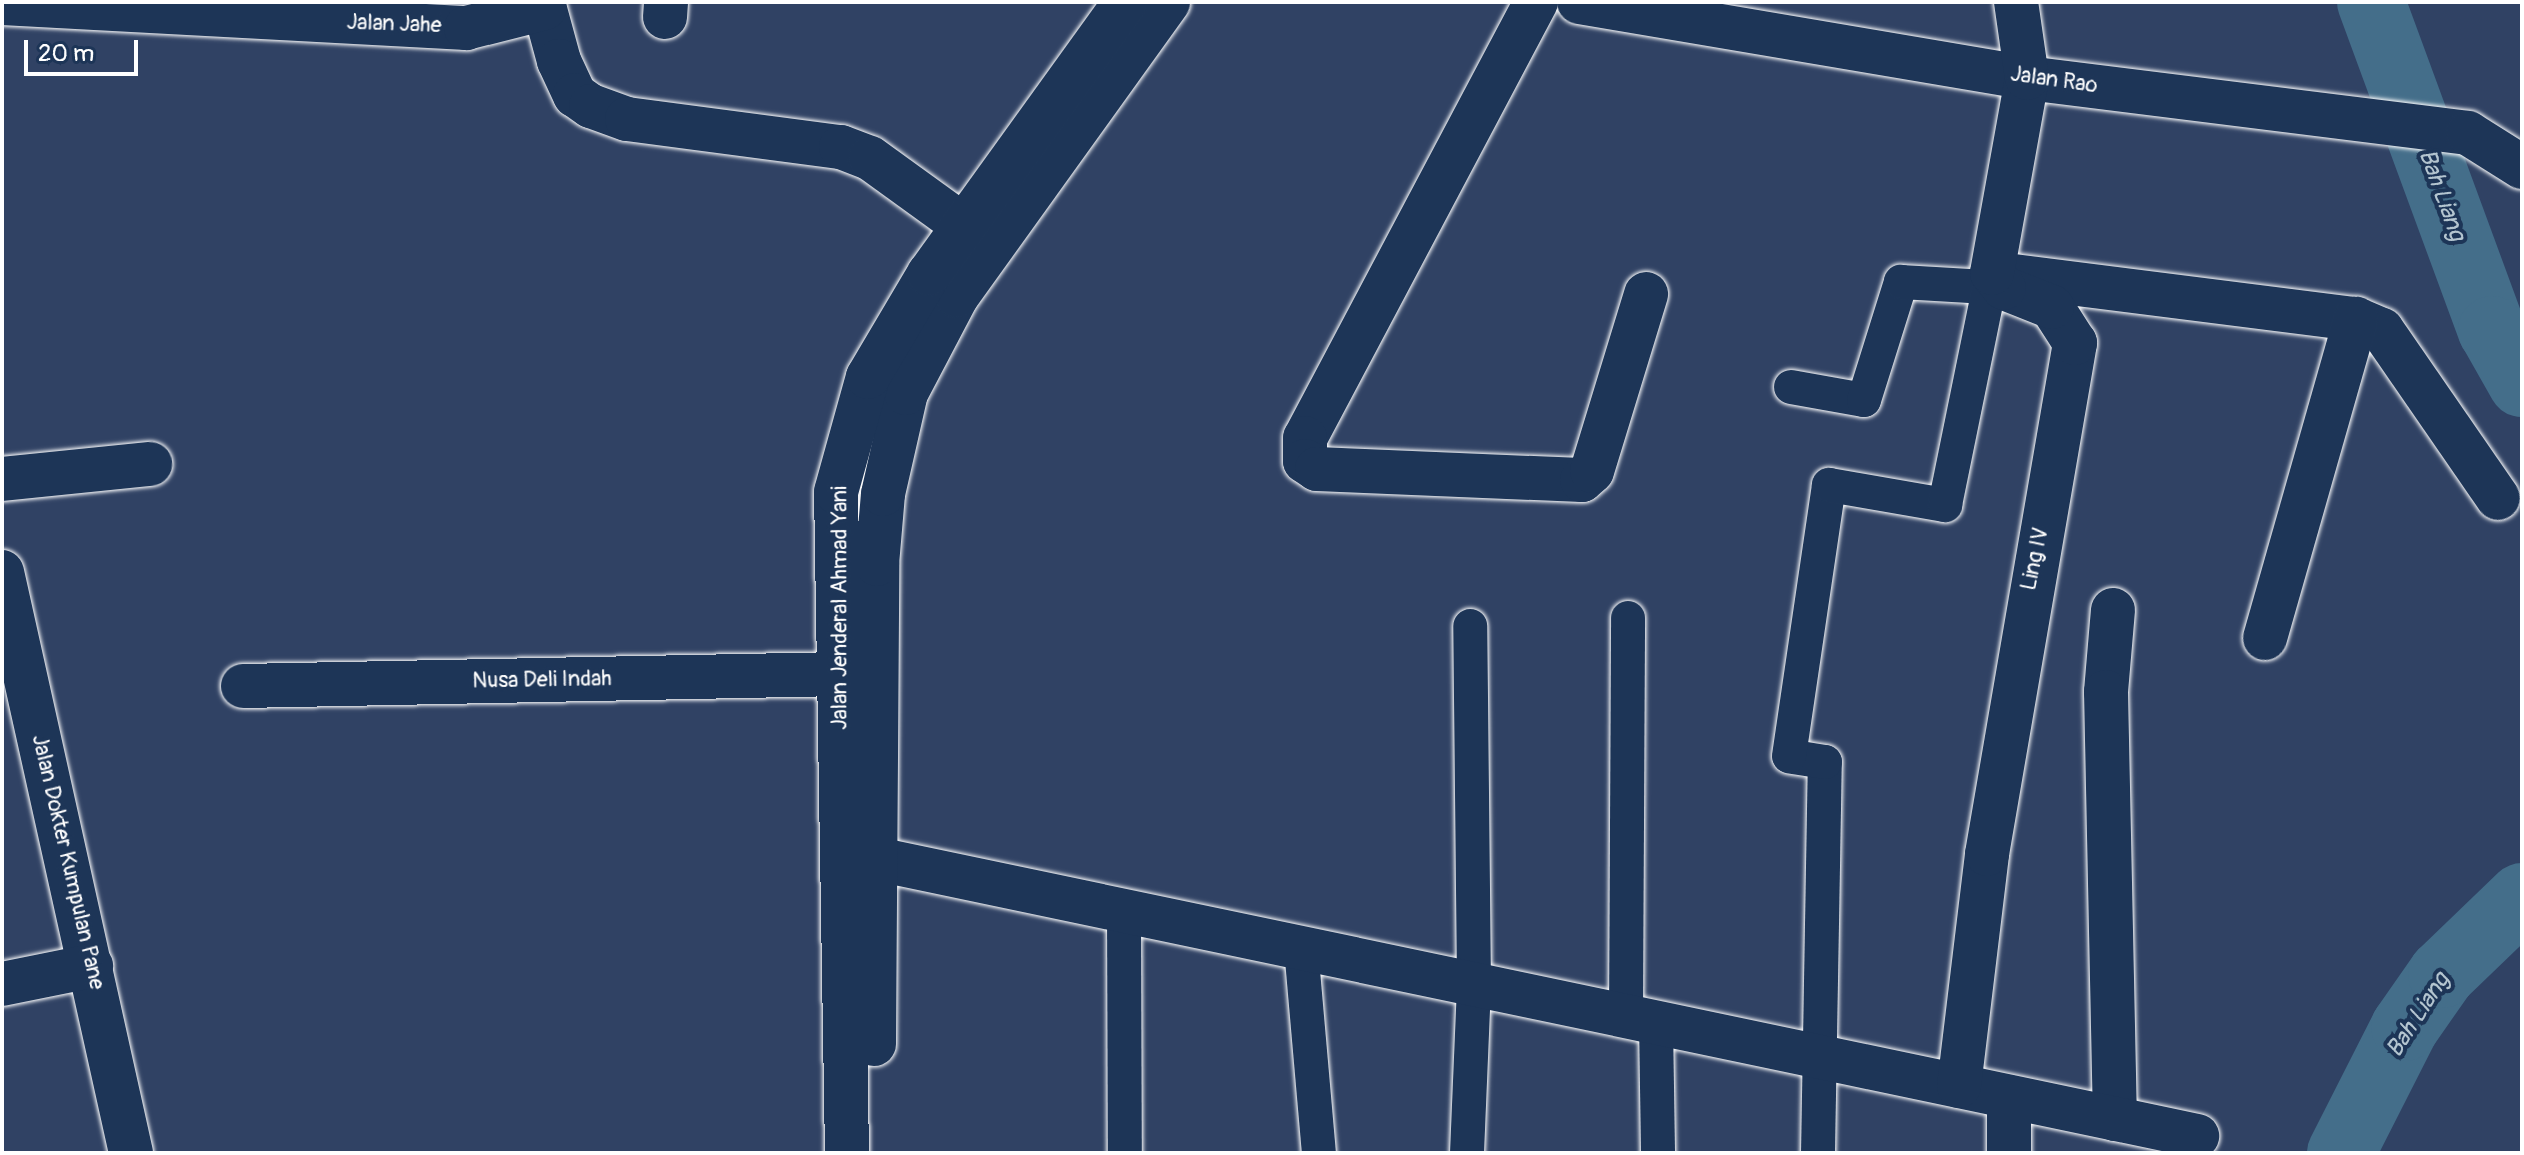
<!DOCTYPE html>
<style>
body{margin:0}
#map{position:relative;width:2524px;height:1155px;overflow:hidden;background:#304264;font-family:Pangolin,sans-serif}
div>[style]{position:absolute}
.river>*{height:68px;margin:-34px;padding:0 34px;transform-origin:34px;border-radius:34px;background:#446e8a}
.roads{filter:drop-shadow(0 0 2px #fff) drop-shadow(0 0 2px #fff)}
.pedestrian>*{height:34px;margin:-17px;padding:0 17px;transform-origin:17px;border-radius:17px;background:#1d3557}
.minor>*{height:44px;margin:-22px;padding:0 22px;transform-origin:22px;border-radius:22px;background:#1d3557}
.primary>*{height:44px;margin:-22px;padding:0 22px;transform-origin:22px;border-radius:22px;background:#1d3557}
span{translate:-50% -50%;white-space:nowrap;text-align:center;line-height:1.15;-webkit-text-stroke:8px #1d3557;paint-order:stroke}
.street-label{font-size:22px;color:#fff}
.water-label{font-size:24px;color:#b4c5d0;font-style:italic}
.frame{position:absolute;inset:0;border:4px solid #fff;pointer-events:none}
.scale{position:absolute;left:24px;top:40px;width:114px;height:36px;box-sizing:border-box;border:4px solid #fff;border-top:0;padding-left:10px;font-size:24px;line-height:28px;white-space:nowrap;color:#fff;-webkit-text-stroke:6px #1d3557;paint-order:stroke}
</style>
<div id="map">
<div class="river">
<i style="left:2371px;top:2px;width:350px;rotate:69.8deg"></i>
<i style="left:2492px;top:330px;width:61px;rotate:60.5deg"></i>
<i style="left:2341px;top:1153px;width:141px;rotate:-63.1deg"></i>
<i style="left:2405px;top:1027px;width:65px;rotate:-55.1deg"></i>
<i style="left:2442px;top:974px;width:111px;rotate:-43.9deg"></i>
</div>
<div class="roads">
<div class="pedestrian">
<i style="left:1791px;top:387px;width:74px;rotate:10.1deg"></i>
<i style="left:1864px;top:400px;width:124px;rotate:-72.6deg"></i>
<i style="left:1901px;top:282px;width:103px;rotate:3.3deg"></i>
<i style="left:1124px;top:911px;width:242px;rotate:89.8deg"></i>
<i style="left:1301px;top:948px;width:206px;rotate:85deg"></i>
<i style="left:1626px;top:1016px;width:398px;rotate:-89.7deg"></i>
<i style="left:1656px;top:1023px;width:130px;rotate:89.1deg"></i>
<i style="left:1467px;top:1153px;width:169px;rotate:-87.6deg"></i>
<i style="left:1474px;top:984px;width:358px;rotate:-90.6deg"></i>
<i style="left:1818px;top:1153px;width:391px;rotate:-89deg"></i>
<i style="left:1825px;top:762px;width:36px;rotate:-171deg"></i>
<i style="left:1789px;top:756px;width:274px;rotate:-81.6deg"></i>
<i style="left:1829px;top:485px;width:118px;rotate:9.8deg"></i>
<i style="left:1945px;top:505px;width:237px;rotate:-78.5deg"></i>
</div>
<div class="minor">
<i style="left:543px;top:2px;width:61px;rotate:74.8deg"></i>
<i style="left:559px;top:61px;width:38px;rotate:65deg"></i>
<i style="left:575px;top:95px;width:19px;rotate:35deg"></i>
<i style="left:591px;top:106px;width:38px;rotate:20deg"></i>
<i style="left:627px;top:119px;width:216px;rotate:7.5deg"></i>
<i style="left:841px;top:147px;width:31px;rotate:21deg"></i>
<i style="left:870px;top:158px;width:116px;rotate:35.9deg"></i>
<i style="left:1536px;top:2px;width:493px;rotate:117.9deg"></i>
<i style="left:1305px;top:438px;width:23px;rotate:90deg"></i>
<i style="left:1305px;top:461px;width:14px;rotate:34deg"></i>
<i style="left:1317px;top:469px;width:265px;rotate:2.4deg"></i>
<i style="left:1582px;top:480px;width:13px;rotate:-42deg"></i>
<i style="left:1592px;top:471px;width:185px;rotate:-73deg"></i>
<i style="left:1579px;top:2px;width:454px;rotate:9.6deg"></i>
<i style="left:2027px;top:78px;width:444px;rotate:7.1deg"></i>
<i style="left:2468px;top:133px;width:64px;rotate:32.2deg"></i>
<i style="left:2px;top:3px;width:465px;rotate:3.1deg"></i>
<i style="left:466px;top:28px;width:81px;rotate:-14.2deg"></i>
<i style="left:665px;top:17px;width:15px;rotate:-86deg"></i>
<i style="left:2014px;top:276px;width:345px;rotate:7.2deg"></i>
<i style="left:2356px;top:319px;width:28px;rotate:23deg"></i>
<i style="left:2382px;top:330px;width:204px;rotate:55.4deg"></i>
<i style="left:2px;top:479px;width:149px;rotate:-5.8deg"></i>
<i style="left:2px;top:572px;width:595px;rotate:77.48deg"></i>
<i style="left:2113px;top:610px;width:82px;rotate:94.9deg"></i>
<i style="left:2106px;top:692px;width:427px;rotate:88.8deg"></i>
<i style="left:2265px;top:638px;width:332px;rotate:-74.1deg"></i>
<i style="left:243px;top:686px;width:597px;rotate:-1.15deg"></i>
<i style="left:877px;top:859px;width:1349px;rotate:11.85deg"></i>
<i style="left:2px;top:984px;width:91px;rotate:-11.4deg"></i>
<i style="left:1959px;top:1086px;width:234px;rotate:-83.1deg"></i>
<i style="left:1987px;top:854px;width:519px;rotate:-80.23deg"></i>
<i style="left:2075px;top:343px;width:43px;rotate:-122.6deg"></i>
<i style="left:2052px;top:307px;width:52px;rotate:-158.4deg"></i>
<i style="left:2004px;top:288px;width:19px;rotate:-129deg"></i>
<i style="left:1992px;top:273px;width:198px;rotate:-79.8deg"></i>
<i style="left:2027px;top:78px;width:77px;rotate:-98.2deg"></i>
<i style="left:2009px;top:1153px;width:56px;rotate:-90deg"></i>
</div>
<div class="primary">
<i style="left:874px;top:1044px;width:480px;rotate:-89.6deg"></i>
<i style="left:877px;top:564px;width:70px;rotate:-85.1deg"></i>
<i style="left:883px;top:494px;width:104px;rotate:-77.2deg"></i>
<i style="left:906px;top:393px;width:110px;rotate:-62.3deg"></i>
<i style="left:957px;top:296px;width:362px;rotate:-54.3deg"></i>
<i style="left:847px;top:1153px;width:661px;rotate:-90.95deg"></i>
<i style="left:836px;top:492px;width:119px;rotate:-74.5deg"></i>
<i style="left:868px;top:377px;width:120px;rotate:-59.4deg"></i>
<i style="left:929px;top:274px;width:335px;rotate:-54.2deg"></i>
</div>
</div>
<div class="street-label">
<span style="left:394px;top:24px;rotate:2deg">Jalan Jahe</span>
<span style="left:2054px;top:80px;rotate:8deg">Jalan Rao</span>
<span style="left:2035px;top:559px;rotate:-78deg">Ling IV</span>
<span style="left:840px;top:608px;rotate:-90deg">Jalan Jenderal Ahmad Yani</span>
<span style="left:542px;top:680px;rotate:-1deg">Nusa Deli Indah</span>
<span style="left:68px;top:862px;rotate:77deg">Jalan Dokter Kumpulan Pane</span>
</div>
<div class="water-label">
<span style="left:2442px;top:195px;rotate:70deg">Bah Liang</span>
<span style="left:2418px;top:1015px;rotate:-57deg">Bah Liang</span>
</div>
<div class="frame"></div>
<div class="scale">20 m</div>
</div>
